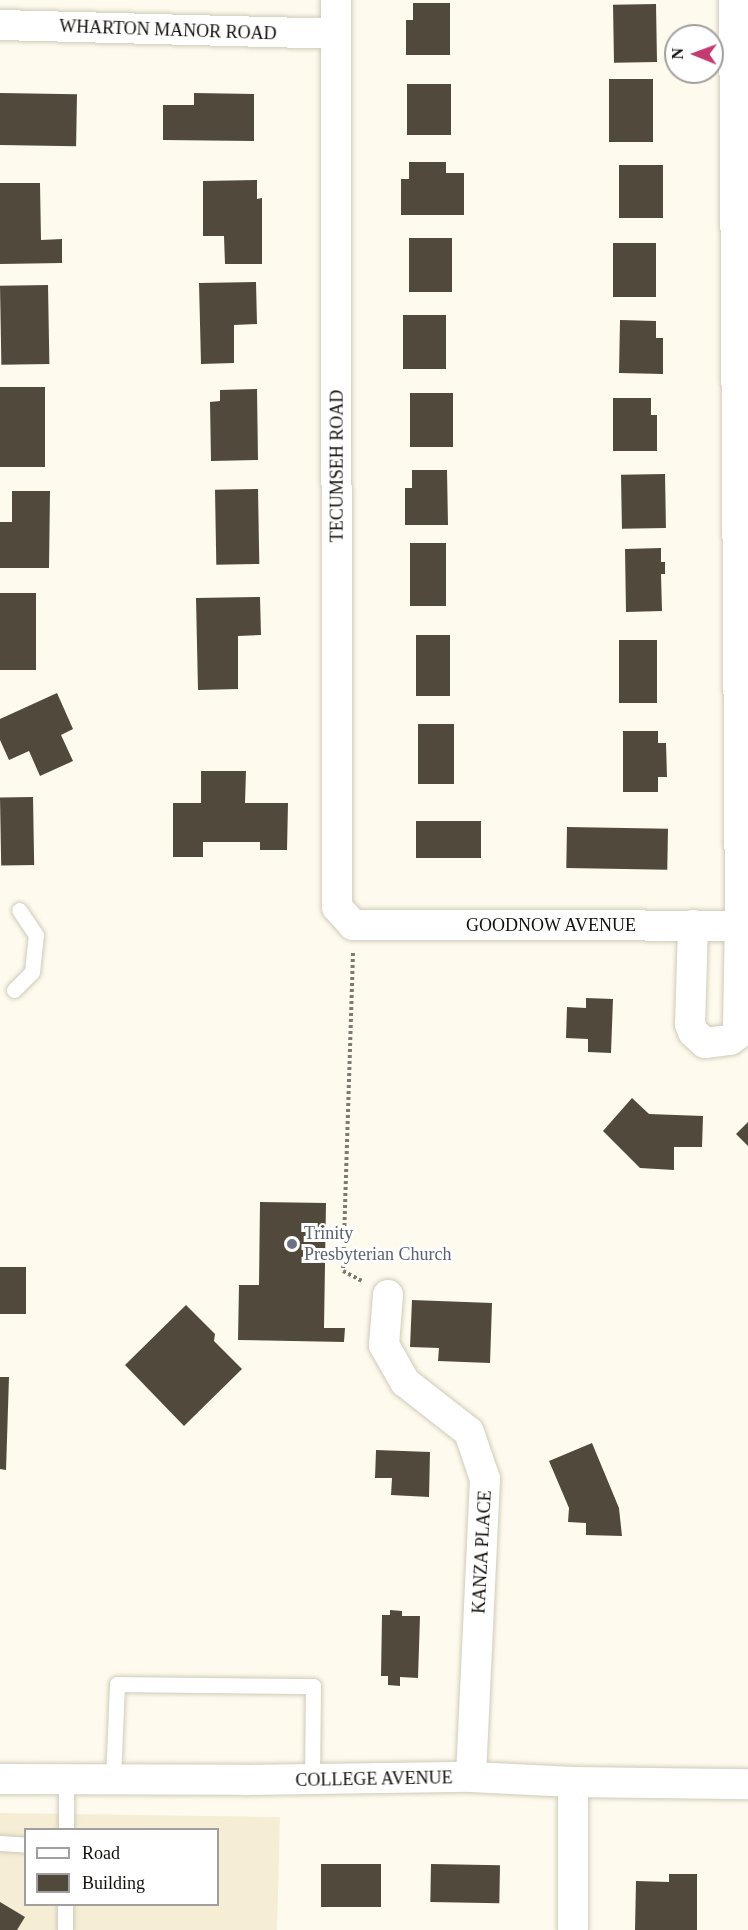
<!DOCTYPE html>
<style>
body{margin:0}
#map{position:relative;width:748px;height:1930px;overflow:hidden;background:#fefaed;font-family:"Times New Roman",serif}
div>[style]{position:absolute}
.built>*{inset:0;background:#f5eed5}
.building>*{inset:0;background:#52493d;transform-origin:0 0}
.path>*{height:4px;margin-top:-2px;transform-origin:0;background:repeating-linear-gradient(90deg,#7d7a72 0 3px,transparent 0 6px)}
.roads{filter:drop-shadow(0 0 2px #cfcbba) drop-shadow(0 0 2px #cfcbba)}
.lane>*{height:15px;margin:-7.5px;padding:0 7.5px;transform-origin:7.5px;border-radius:7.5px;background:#fff}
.street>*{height:30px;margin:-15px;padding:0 15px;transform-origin:15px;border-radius:15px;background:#fff}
.dots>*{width:16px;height:16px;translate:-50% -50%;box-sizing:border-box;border:3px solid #fff;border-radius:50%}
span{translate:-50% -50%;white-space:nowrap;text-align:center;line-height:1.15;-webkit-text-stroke:6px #fff;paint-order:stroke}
.street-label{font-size:18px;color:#13110c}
.worship-label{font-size:18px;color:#5b616d}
.left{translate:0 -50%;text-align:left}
.legend{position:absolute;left:24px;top:1828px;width:195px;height:78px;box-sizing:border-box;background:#fff;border:2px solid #a1a09e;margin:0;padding:8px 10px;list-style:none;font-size:18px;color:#13110c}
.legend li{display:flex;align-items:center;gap:12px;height:30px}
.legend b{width:30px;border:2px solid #a1a09e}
.north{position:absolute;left:664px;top:24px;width:60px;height:60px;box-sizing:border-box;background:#fff;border:2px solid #a1a09e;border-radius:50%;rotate:271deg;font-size:16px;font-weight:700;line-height:24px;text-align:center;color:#13110c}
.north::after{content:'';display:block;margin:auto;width:21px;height:27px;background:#c53a70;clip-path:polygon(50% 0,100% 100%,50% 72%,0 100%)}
</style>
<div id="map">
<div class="built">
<i style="clip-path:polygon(evenodd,0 1813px,280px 1817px,277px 1930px,0 1930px,0 1813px,26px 1830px,218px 1830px,218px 1904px,26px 1904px,26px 1830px)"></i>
</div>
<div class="building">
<i style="clip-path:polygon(413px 3px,450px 3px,450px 55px,406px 55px,406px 20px,413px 20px)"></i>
<i style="left:656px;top:4px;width:58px;height:43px;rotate:89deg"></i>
<i style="left:609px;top:79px;width:44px;height:63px"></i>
<i style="left:407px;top:84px;width:44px;height:51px"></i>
<i style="left:0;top:93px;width:77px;height:52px;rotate:1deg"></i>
<i style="clip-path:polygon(194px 93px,254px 94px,254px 141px,163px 140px,163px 105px,194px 105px)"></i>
<i style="clip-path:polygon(409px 162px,446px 162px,446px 173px,464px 173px,464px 215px,401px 215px,401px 179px,409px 179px)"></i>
<i style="left:619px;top:165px;width:44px;height:53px"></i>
<i style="clip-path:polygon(257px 180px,257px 199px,262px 198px,262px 264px,225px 264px,224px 236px,203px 236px,203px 181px)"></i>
<i style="clip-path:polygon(0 183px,40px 183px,41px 240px,62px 239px,62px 263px,0 264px)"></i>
<i style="left:409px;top:238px;width:43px;height:54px"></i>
<i style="left:656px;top:243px;width:54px;height:43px;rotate:90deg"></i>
<i style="clip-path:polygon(256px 282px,257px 324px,234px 325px,234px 363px,201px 364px,199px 283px)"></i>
<i style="left:48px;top:285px;width:79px;height:48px;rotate:89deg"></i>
<i style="left:403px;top:315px;width:43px;height:54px"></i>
<i style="clip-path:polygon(620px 320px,656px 321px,656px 338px,663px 338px,663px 374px,619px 373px)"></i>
<i style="left:0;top:387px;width:45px;height:80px"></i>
<i style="clip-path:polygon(257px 389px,258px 460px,211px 461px,210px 402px,220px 401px,220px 390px)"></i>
<i style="left:410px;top:393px;width:43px;height:54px"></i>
<i style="clip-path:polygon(613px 398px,651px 398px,651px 415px,657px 415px,657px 451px,613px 451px)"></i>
<i style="clip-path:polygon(412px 470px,447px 470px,448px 525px,405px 525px,405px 488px,412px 488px)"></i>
<i style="left:665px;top:474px;width:54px;height:44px;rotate:89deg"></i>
<i style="left:258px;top:489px;width:75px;height:43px;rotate:89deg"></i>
<i style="clip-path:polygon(12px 491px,50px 491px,49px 568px,0 568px,0 522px,12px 522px)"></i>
<i style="left:410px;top:543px;width:36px;height:63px"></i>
<i style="clip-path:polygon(661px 548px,661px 562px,665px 562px,665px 574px,661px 574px,662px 611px,626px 612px,625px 549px)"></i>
<i style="left:0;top:593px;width:36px;height:77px"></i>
<i style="clip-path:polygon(260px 597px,261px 635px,238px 636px,238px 689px,198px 690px,196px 598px)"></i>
<i style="left:416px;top:635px;width:34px;height:61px"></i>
<i style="left:619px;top:640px;width:38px;height:63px"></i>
<i style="clip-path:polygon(57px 693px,73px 729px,61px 735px,73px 761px,40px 776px,29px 751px,9px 760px,0 740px,0 719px)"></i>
<i style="left:418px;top:724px;width:36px;height:60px"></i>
<i style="clip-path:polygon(623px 731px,658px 731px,658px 743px,666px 743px,667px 777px,658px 777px,658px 792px,623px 792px)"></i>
<i style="clip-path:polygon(201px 771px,246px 771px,245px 803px,288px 803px,287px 850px,260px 850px,260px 842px,203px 842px,203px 857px,173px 857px,173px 803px,201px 803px)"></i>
<i style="left:33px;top:797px;width:68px;height:33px;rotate:89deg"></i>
<i style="left:416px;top:821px;width:65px;height:37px"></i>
<i style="left:567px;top:827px;width:101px;height:41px;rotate:1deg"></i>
<i style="clip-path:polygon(586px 998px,613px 999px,611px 1053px,588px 1052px,588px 1039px,566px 1038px,567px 1007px,586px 1008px)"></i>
<i style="clip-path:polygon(632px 1098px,649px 1114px,703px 1116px,702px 1147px,674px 1147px,674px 1170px,640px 1168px,603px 1131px)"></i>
<i style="clip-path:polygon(748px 1122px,748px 1146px,736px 1134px)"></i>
<i style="clip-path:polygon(260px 1202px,326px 1203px,324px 1328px,345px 1328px,344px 1342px,238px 1340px,239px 1285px,259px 1285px)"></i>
<i style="left:0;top:1267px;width:26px;height:47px"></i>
<i style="clip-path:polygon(412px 1300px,492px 1303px,490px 1363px,438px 1361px,439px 1348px,410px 1347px)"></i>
<i style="clip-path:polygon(186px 1305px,215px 1334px,214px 1341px,242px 1369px,184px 1426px,125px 1365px)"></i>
<i style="clip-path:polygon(0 1377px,9px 1377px,6px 1470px,0 1469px)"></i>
<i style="clip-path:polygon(592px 1443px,619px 1508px,622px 1536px,586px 1535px,586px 1523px,568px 1522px,569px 1508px,549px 1461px)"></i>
<i style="clip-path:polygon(376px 1450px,430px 1452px,429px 1497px,391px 1495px,392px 1478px,375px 1478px)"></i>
<i style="clip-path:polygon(390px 1610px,402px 1611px,402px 1616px,420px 1616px,418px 1678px,400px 1677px,400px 1686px,388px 1685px,388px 1676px,381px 1676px,382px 1615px,390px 1615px)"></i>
<i style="left:321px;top:1864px;width:60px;height:43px"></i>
<i style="left:431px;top:1864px;width:69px;height:38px;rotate:1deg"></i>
<i style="clip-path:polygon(669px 1874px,697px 1874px,697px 1930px,635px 1930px,636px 1881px,669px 1882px)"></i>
<i style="clip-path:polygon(0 1902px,25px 1917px,17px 1930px,0 1930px)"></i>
</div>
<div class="path">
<i style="left:353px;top:953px;width:318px;rotate:91.8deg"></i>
<i style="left:343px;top:1271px;width:21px;rotate:28deg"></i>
</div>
<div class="roads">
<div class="lane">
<i style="left:14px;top:990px;width:25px;rotate:-45deg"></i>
<i style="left:32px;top:972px;width:37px;rotate:-84deg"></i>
<i style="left:36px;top:935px;width:30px;rotate:-124deg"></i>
<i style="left:113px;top:1780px;width:96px;rotate:-87.6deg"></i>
<i style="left:117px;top:1684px;width:196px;rotate:0.6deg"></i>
<i style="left:313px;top:1686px;width:94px;rotate:90.6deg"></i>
<i style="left:66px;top:1830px;width:51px;rotate:-90deg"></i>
<i style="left:0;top:1843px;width:26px;rotate:4deg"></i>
<i style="left:65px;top:1904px;width:26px;rotate:90deg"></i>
</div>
<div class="street">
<i style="left:336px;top:0;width:907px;rotate:89.94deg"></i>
<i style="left:337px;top:907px;width:24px;rotate:48deg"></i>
<i style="left:353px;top:925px;width:395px;rotate:0.1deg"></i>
<i style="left:0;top:25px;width:336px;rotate:1.5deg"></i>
<i style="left:693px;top:925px;width:99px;rotate:91.7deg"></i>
<i style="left:690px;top:1024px;width:9px;rotate:69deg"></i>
<i style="left:693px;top:1032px;width:16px;rotate:43deg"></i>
<i style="left:705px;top:1043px;width:25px;rotate:-7deg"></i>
<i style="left:730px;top:1040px;width:9px;rotate:-36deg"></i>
<i style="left:737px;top:1035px;width:9px;rotate:-84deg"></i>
<i style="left:738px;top:1026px;width:101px;rotate:-88.9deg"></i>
<i style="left:740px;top:925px;width:925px;rotate:-90.37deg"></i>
<i style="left:388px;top:1295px;width:50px;rotate:94.6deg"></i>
<i style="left:384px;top:1345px;width:43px;rotate:60.4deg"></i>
<i style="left:405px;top:1382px;width:81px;rotate:38deg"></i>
<i style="left:469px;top:1432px;width:50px;rotate:71.2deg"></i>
<i style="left:485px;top:1479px;width:298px;rotate:92.7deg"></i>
<i style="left:0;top:1779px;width:245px;rotate:0.2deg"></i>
<i style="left:245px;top:1780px;width:226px;rotate:-0.8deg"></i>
<i style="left:471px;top:1777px;width:102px;rotate:2.8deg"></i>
<i style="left:573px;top:1782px;width:175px;rotate:0.7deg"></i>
<i style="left:573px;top:1930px;width:148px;rotate:-90deg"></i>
</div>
</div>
<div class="dots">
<i style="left:292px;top:1244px;background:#6b7280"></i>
</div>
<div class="street-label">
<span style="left:168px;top:30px;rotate:2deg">WHARTON MANOR ROAD</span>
<span style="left:337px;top:466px;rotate:-90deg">TECUMSEH ROAD</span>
<span style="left:551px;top:925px">GOODNOW AVENUE</span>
<span style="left:482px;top:1552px;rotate:-87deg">KANZA PLACE</span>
<span style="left:374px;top:1779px;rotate:-1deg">COLLEGE AVENUE</span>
</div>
<div class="worship-label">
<span class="left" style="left:304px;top:1244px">Trinity<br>Presbyterian Church</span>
</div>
<ul class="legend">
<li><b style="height:8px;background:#fff"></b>Road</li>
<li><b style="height:16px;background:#52493d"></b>Building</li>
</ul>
<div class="north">N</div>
</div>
